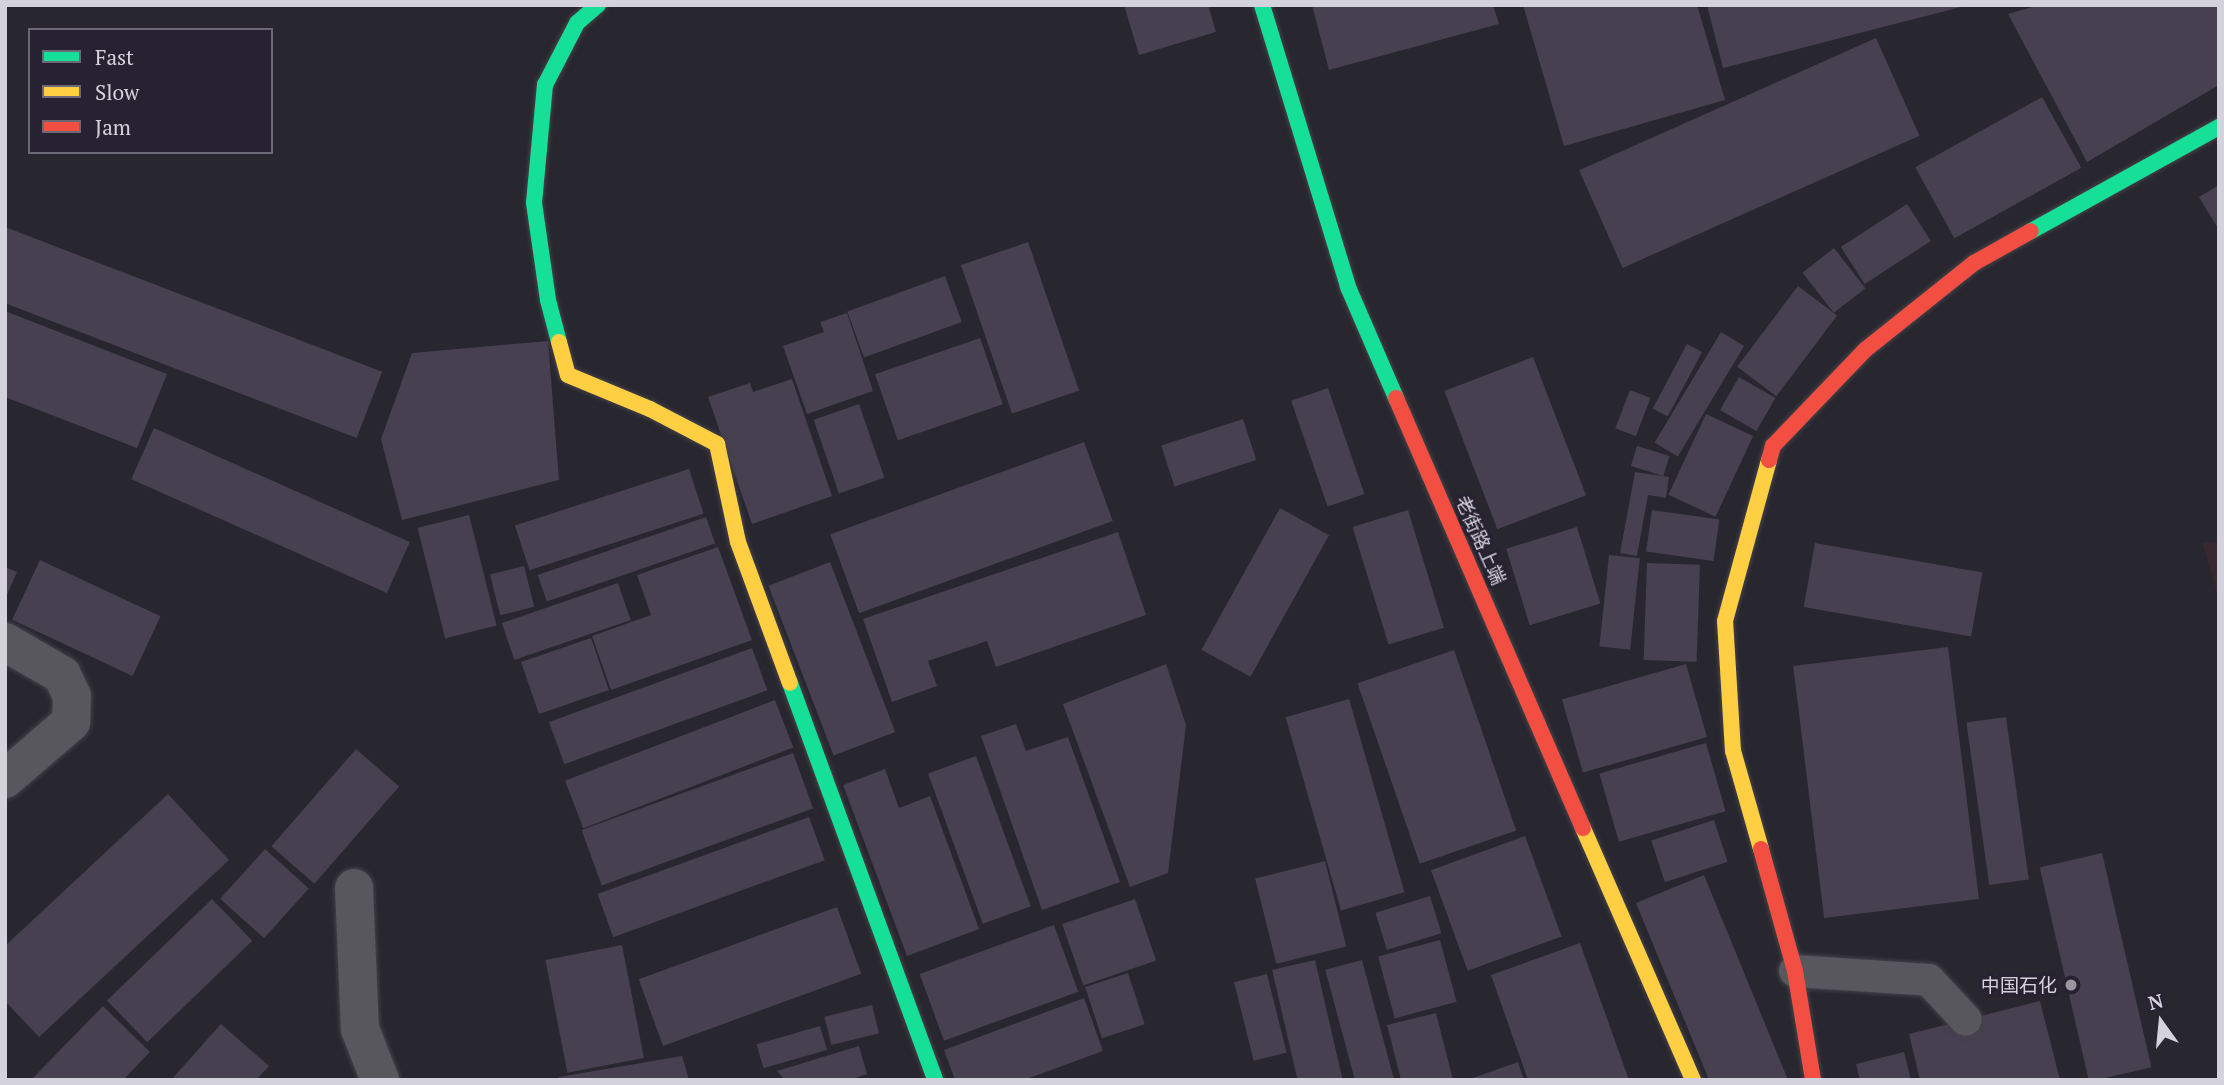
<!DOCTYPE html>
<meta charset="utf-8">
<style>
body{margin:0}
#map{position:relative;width:2224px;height:1085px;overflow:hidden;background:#28262e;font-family:"PT Serif","Noto Sans SC",serif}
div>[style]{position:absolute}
.medical>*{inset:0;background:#37272f}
.building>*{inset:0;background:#464051;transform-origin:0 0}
.roads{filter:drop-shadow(0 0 2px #444249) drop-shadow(0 0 2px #444249)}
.lane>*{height:32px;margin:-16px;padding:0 16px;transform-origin:16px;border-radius:16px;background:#59575e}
.street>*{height:38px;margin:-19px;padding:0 19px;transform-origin:19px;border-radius:19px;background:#59575e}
.fast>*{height:16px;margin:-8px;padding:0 8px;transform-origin:8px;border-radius:8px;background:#16e098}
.slow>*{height:16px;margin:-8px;padding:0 8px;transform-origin:8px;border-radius:8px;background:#ffcf43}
.jam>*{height:16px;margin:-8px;padding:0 8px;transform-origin:8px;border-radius:8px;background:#f24e42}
.dots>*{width:19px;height:19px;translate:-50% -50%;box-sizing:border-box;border:4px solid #272232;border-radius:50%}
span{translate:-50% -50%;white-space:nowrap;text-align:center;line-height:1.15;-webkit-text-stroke:7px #272232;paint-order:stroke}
.street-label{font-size:19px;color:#d4d2dc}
.poi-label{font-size:19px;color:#d4d2dc}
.right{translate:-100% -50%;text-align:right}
.frame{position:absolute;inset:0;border:7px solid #d4d2dc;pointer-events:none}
.legend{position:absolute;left:28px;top:28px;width:245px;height:126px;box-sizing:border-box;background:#272232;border:2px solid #6c6876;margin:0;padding:9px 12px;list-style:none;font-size:21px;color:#d4d2dc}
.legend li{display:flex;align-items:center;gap:14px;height:35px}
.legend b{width:35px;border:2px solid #6c6876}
.north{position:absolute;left:2126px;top:987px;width:70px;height:70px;-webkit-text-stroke:5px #272232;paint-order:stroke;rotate:345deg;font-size:19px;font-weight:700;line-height:28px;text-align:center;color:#d4d2dc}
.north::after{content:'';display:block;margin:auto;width:24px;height:32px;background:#d4d2dc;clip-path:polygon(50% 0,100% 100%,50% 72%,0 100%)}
</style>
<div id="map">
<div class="medical">
<i style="clip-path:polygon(2219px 541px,2219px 599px,2202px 543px)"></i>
</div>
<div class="building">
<i style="clip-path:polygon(1124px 5px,1208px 5px,1216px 32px,1139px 55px)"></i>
<i style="clip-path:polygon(1312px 5px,1493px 5px,1499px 24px,1329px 70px)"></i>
<i style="clip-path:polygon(1523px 5px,1697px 5px,1725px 100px,1564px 146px)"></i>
<i style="clip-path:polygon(1707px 5px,1965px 5px,1965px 6px,1723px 68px)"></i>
<i style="clip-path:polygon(2039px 5px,2219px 5px,2219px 85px,2087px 162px,2008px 14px)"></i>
<i style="left:1876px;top:38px;width:107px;height:325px;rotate:66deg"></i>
<i style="left:2042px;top:97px;width:81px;height:145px;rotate:61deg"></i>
<i style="clip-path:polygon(2219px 185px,2219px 230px,2199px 197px)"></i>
<i style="left:1907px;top:204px;width:44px;height:79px;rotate:57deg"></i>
<i style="left:5px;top:227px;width:404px;height:71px;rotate:21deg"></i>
<i style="left:1028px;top:242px;width:157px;height:71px;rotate:71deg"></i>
<i style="left:1834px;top:248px;width:51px;height:40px;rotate:52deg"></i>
<i style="left:945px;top:276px;width:49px;height:104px;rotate:70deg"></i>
<i style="left:1798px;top:286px;width:49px;height:101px;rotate:37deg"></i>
<i style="clip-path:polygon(5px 311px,167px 374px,137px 448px,5px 397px)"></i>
<i style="clip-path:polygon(847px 313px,873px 391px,807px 414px,783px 346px,824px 332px,820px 322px)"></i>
<i style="left:1721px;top:332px;width:27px;height:129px;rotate:31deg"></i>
<i style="left:980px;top:338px;width:70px;height:111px;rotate:71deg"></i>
<i style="clip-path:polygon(548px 341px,559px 480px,402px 520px,381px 439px,412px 353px)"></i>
<i style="left:1687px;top:344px;width:17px;height:73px;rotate:28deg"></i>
<i style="left:1533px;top:357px;width:148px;height:95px;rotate:69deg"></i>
<i style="left:1739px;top:377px;width:42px;height:38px;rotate:30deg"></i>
<i style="clip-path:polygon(792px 379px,832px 496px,752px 524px,708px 397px,750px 383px,753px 392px)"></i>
<i style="left:1328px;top:388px;width:112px;height:39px;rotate:71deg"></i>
<i style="left:1630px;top:390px;width:22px;height:41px;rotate:21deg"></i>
<i style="left:859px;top:404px;width:78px;height:48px;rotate:71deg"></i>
<i style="left:1706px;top:414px;width:52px;height:89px;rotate:25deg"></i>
<i style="left:1243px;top:419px;width:43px;height:86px;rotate:72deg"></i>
<i style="left:154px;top:428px;width:280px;height:56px;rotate:24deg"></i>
<i style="left:1084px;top:442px;width:84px;height:270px;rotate:70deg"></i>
<i style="left:1637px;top:446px;width:34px;height:21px;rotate:17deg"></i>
<i style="left:689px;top:469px;width:47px;height:183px;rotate:72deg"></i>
<i style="clip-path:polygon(1635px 472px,1669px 477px,1666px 498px,1648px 495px,1637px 556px,1620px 553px)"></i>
<i style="left:1280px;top:508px;width:56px;height:162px;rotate:29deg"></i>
<i style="left:1408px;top:510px;width:123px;height:58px;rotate:73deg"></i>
<i style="left:1652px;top:510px;width:68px;height:42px;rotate:8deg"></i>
<i style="left:469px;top:515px;width:114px;height:53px;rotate:76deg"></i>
<i style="left:706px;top:517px;width:28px;height:178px;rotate:71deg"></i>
<i style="left:1577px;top:527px;width:80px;height:74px;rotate:73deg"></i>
<i style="clip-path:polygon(1118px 532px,1146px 615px,996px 667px,987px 641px,928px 661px,937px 686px,892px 702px,863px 619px)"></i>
<i style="left:1815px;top:543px;width:170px;height:65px;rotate:10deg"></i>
<i style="clip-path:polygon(718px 547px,752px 640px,611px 690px,592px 636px,651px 615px,637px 575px)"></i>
<i style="left:1609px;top:555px;width:31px;height:92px;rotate:6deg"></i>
<i style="left:40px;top:560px;width:133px;height:66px;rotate:25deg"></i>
<i style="left:830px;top:562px;width:182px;height:66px;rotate:69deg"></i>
<i style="left:1647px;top:563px;width:53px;height:97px;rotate:2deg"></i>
<i style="left:524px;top:566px;width:42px;height:35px;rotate:76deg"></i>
<i style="clip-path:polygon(5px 567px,17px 572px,5px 599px)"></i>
<i style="left:618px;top:583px;width:39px;height:123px;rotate:71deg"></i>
<i style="left:591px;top:638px;width:55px;height:74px;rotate:71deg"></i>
<i style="left:1948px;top:647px;width:254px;height:156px;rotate:83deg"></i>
<i style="left:752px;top:648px;width:45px;height:216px;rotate:70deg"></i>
<i style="left:1454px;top:650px;width:191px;height:102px;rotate:71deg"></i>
<i style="clip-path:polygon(1166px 664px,1186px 725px,1168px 873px,1130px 887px,1063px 704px)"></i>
<i style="left:1686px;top:664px;width:76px;height:129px;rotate:74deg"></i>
<i style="left:1349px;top:699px;width:201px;height:66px;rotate:74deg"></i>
<i style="left:775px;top:700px;width:51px;height:225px;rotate:69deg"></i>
<i style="left:2006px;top:717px;width:164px;height:40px;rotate:82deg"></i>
<i style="clip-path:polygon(1016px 724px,1026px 751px,1068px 737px,1120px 882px,1042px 910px,981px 736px)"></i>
<i style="left:1706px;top:743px;width:71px;height:111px;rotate:74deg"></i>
<i style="left:356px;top:749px;width:57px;height:129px;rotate:41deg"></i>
<i style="left:793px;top:753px;width:59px;height:225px;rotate:70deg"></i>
<i style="left:976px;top:756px;width:160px;height:51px;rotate:70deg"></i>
<i style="clip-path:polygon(885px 769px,899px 808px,930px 796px,979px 929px,907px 956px,843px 785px)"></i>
<i style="clip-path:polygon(168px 794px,229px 860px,39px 1037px,5px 1001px,5px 946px)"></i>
<i style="left:809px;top:817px;width:46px;height:225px;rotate:70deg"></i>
<i style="left:1714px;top:820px;width:44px;height:66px;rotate:72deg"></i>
<i style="left:1525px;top:836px;width:107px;height:100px;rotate:70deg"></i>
<i style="left:265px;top:849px;width:59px;height:67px;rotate:42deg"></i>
<i style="left:2102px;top:853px;width:220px;height:64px;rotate:77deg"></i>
<i style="left:1325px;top:861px;width:88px;height:72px;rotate:76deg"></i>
<i style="clip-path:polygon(1704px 875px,1788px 1080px,1709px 1080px,1636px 903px)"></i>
<i style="left:1430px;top:896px;width:39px;height:57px;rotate:73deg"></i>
<i style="left:212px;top:899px;width:58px;height:146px;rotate:46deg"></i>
<i style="left:1135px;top:899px;width:65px;height:77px;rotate:71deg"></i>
<i style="left:837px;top:907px;width:71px;height:211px;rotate:70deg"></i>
<i style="left:1054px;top:925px;width:71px;height:143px;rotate:70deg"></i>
<i style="left:1440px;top:940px;width:64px;height:64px;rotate:75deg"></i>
<i style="clip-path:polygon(1580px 943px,1629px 1080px,1528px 1080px,1491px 975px)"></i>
<i style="left:622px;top:945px;width:115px;height:78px;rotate:79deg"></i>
<i style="left:1315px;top:960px;width:123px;height:44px;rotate:77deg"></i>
<i style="left:1362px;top:960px;width:124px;height:38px;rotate:75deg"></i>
<i style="left:1128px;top:973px;width:54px;height:45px;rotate:72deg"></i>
<i style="left:1267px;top:974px;width:81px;height:34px;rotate:76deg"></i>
<i style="clip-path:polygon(1084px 998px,1103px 1051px,1024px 1080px,955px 1080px,944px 1050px)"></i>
<i style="clip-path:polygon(2040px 1001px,2060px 1080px,1920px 1080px,1909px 1034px)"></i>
<i style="left:872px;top:1005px;width:29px;height:49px;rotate:76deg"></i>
<i style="clip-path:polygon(103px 1006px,150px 1052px,123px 1080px,31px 1080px)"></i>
<i style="clip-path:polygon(1436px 1013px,1453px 1080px,1401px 1080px,1387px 1025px)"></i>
<i style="clip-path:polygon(221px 1024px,269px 1066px,256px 1080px,171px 1080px)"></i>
<i style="left:820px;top:1026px;width:25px;height:66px;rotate:74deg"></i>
<i style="clip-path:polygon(859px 1046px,867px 1074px,849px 1080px,785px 1080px,777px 1071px)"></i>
<i style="clip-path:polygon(1904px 1052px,1911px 1080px,1860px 1080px,1856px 1064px)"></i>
<i style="clip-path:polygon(682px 1056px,689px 1080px,560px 1080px,559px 1077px)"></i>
<i style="clip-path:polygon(1518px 1062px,1524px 1080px,1470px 1080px,1470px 1079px)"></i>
</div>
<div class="roads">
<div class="lane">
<i style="left:1795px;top:971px;width:134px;rotate:3.8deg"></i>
<i style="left:1929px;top:980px;width:54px;rotate:47.2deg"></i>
</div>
<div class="street">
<i style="left:5px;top:642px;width:66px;rotate:30.1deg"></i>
<i style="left:62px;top:675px;width:23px;rotate:65deg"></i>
<i style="left:72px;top:696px;width:26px;rotate:92deg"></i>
<i style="left:71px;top:722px;width:87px;rotate:139.2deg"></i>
<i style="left:354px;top:888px;width:141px;rotate:87.6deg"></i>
<i style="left:360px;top:1029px;width:55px;rotate:68.6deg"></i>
</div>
<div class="fast">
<i style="left:1262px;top:5px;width:295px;rotate:73deg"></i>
<i style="left:1348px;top:287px;width:121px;rotate:66.6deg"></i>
<i style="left:2031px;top:231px;width:215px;rotate:-29deg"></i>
<i style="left:559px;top:342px;width:43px;rotate:-104.7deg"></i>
<i style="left:548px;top:300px;width:98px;rotate:-98.2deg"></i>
<i style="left:534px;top:203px;width:119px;rotate:-84.7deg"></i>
<i style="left:545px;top:85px;width:70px;rotate:-62.7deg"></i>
<i style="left:577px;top:23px;width:28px;rotate:-41deg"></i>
<i style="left:790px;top:683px;width:423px;rotate:69.9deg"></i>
</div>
<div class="slow">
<i style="left:559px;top:342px;width:34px;rotate:75deg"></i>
<i style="left:568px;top:375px;width:89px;rotate:22.5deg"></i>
<i style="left:650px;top:409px;width:76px;rotate:27.6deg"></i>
<i style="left:717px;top:444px;width:100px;rotate:77.9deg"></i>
<i style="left:738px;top:542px;width:150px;rotate:69.8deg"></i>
<i style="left:1583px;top:828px;width:275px;rotate:66.4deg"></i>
<i style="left:1761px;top:849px;width:102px;rotate:-105.9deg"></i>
<i style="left:1733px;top:751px;width:130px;rotate:-93.5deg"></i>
<i style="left:1725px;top:621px;width:167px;rotate:-74.7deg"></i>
</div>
<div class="jam">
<i style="left:1396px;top:398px;width:469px;rotate:66.5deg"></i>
<i style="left:1769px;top:460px;width:15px;rotate:-74deg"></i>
<i style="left:1773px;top:446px;width:133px;rotate:-46.2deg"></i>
<i style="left:1865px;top:350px;width:139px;rotate:-38.6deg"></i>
<i style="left:1974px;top:263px;width:65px;rotate:-29.3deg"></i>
<i style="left:1761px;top:849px;width:127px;rotate:74.4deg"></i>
<i style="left:1795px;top:971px;width:110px;rotate:80.6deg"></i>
</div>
</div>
<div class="dots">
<i style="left:2071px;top:985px;background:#98969f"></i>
</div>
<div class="street-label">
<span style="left:1481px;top:540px;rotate:66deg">老街路上端</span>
</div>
<div class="poi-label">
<span class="right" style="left:2057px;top:985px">中国石化</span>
</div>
<div class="frame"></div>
<ul class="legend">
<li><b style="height:9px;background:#16e098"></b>Fast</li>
<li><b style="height:9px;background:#ffcf43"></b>Slow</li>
<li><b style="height:9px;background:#f24e42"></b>Jam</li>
</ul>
<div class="north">N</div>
</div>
